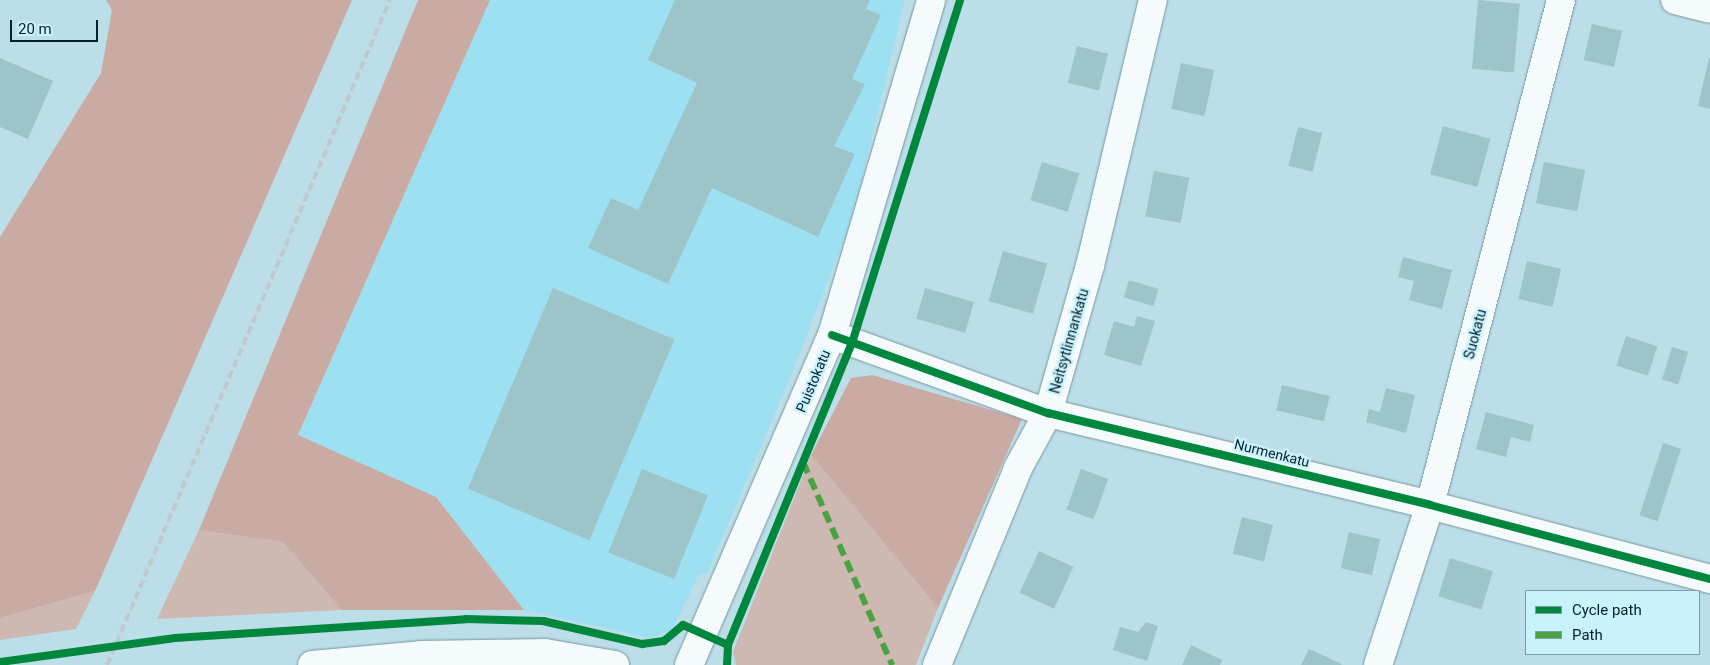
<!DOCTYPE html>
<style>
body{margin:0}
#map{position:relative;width:1710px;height:665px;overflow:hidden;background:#bcdee8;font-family:Roboto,sans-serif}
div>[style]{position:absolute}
.built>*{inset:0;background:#9de0f2}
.green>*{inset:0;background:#ceb8b2}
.forest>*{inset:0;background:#c9aba3}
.building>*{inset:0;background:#9dc4c9;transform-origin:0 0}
.roads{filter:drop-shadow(0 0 1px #76979f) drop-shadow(0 0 1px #76979f)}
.minor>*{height:28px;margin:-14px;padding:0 14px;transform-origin:14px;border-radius:14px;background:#f5fafc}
.rail>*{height:4px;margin-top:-2px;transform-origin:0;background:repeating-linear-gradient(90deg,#c0cace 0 8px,transparent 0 12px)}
.quiet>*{height:6px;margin-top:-3px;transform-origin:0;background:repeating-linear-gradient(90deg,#4ba243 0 12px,transparent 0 18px)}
.cycleway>*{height:8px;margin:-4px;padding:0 4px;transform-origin:4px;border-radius:4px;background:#00873e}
span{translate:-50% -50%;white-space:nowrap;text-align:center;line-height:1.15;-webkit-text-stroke:4.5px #caf2fd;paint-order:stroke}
.street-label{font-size:14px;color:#00212a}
.legend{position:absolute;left:1525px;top:590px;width:175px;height:65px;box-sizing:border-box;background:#caf2fd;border:1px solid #799ea9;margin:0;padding:6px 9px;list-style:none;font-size:15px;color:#00212a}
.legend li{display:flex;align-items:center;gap:10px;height:25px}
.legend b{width:25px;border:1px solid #799ea9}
.scale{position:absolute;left:10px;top:20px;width:88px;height:22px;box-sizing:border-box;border:2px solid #00212a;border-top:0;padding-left:6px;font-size:15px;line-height:18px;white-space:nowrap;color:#00212a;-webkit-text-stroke:4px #caf2fd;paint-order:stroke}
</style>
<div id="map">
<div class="built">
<i style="clip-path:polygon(490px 0,905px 0,852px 220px,789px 380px,707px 574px,699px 574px,672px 630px,651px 638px,524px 610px,436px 497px,298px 436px)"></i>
</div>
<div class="green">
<i style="clip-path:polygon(811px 455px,938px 608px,916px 665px,736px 665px,733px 652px)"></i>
<i style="clip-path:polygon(199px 530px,283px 542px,342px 610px,157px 619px)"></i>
<i style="clip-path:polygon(95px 591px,76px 629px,0 640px,0 618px)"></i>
</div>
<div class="forest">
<i style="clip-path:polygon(106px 0,352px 0,95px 591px,0 618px,0 237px,101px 73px,112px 10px)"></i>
<i style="clip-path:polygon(418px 0,490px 0,298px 435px,436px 497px,524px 610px,342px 610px,283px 542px,199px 530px)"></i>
<i style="clip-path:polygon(872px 375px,1022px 419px,938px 608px,811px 455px,851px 378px)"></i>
</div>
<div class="building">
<i style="clip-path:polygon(675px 0,870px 0,866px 9px,881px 15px,852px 79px,865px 84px,834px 146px,855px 154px,818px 237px,712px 188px,668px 284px,588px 248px,611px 198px,638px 210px,697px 83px,648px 60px)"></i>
<i style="left:1478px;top:0;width:42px;height:69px;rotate:5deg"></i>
<i style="left:1592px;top:24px;width:31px;height:37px;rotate:13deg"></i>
<i style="left:1077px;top:46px;width:32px;height:38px;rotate:14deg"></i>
<i style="clip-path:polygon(0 58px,53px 81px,28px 139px,0 127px)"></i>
<i style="clip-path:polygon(1709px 58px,1710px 58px,1710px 109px,1698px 106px)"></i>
<i style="left:1181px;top:63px;width:34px;height:47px;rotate:12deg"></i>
<i style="left:1443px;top:126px;width:49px;height:50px;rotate:15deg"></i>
<i style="left:1298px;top:127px;width:25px;height:40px;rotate:14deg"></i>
<i style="left:1042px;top:162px;width:39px;height:40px;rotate:17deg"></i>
<i style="left:1544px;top:162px;width:42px;height:42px;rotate:11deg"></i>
<i style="left:1154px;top:171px;width:36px;height:46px;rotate:11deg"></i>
<i style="left:1003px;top:251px;width:46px;height:52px;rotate:16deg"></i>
<i style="clip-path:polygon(1403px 257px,1452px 270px,1442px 309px,1409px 300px,1414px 281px,1398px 277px)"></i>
<i style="left:1527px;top:261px;width:35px;height:39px;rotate:13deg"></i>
<i style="left:1129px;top:280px;width:31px;height:18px;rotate:17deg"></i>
<i style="left:553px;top:288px;width:132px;height:218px;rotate:23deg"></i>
<i style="left:925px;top:288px;width:51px;height:32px;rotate:16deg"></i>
<i style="clip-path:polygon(1137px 316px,1155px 321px,1141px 366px,1104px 355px,1114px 321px,1134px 327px)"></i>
<i style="left:1626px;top:336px;width:33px;height:31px;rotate:18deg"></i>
<i style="left:1672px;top:347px;width:17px;height:34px;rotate:17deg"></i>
<i style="left:1282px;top:385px;width:49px;height:26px;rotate:13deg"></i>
<i style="clip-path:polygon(1386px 388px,1415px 395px,1406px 433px,1366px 422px,1369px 409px,1380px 412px)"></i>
<i style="clip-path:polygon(1486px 412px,1534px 425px,1530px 442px,1511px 437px,1506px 457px,1476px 449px)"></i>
<i style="left:1663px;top:443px;width:19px;height:76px;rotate:18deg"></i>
<i style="left:642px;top:469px;width:71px;height:90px;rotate:22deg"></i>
<i style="left:1081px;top:469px;width:29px;height:43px;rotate:20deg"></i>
<i style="left:1242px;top:517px;width:32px;height:38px;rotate:14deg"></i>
<i style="left:1349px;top:532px;width:32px;height:37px;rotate:13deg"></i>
<i style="left:1039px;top:551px;width:38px;height:46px;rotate:25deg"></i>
<i style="left:1450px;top:558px;width:45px;height:40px;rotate:17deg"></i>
<i style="clip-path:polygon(1146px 622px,1158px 626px,1147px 661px,1113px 650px,1120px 627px,1138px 632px)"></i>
<i style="clip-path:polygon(1191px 645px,1222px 660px,1220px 665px,1182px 665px)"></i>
<i style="clip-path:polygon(1309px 649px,1342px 664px,1341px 665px,1301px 665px)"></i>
</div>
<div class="roads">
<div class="minor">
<i style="left:1675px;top:0;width:36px;rotate:14deg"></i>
<i style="left:832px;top:335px;width:230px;rotate:19.9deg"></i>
<i style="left:1048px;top:413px;width:393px;rotate:13.5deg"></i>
<i style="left:1430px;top:505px;width:290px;rotate:14.8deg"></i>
<i style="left:312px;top:665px;width:109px;rotate:-5.2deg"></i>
<i style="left:421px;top:655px;width:124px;rotate:-0.9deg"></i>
<i style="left:545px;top:653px;width:71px;rotate:9.7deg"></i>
<i style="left:689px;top:665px;width:360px;rotate:-66.6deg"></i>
<i style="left:832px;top:335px;width:349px;rotate:-73.5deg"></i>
<i style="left:937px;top:665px;width:213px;rotate:-67.6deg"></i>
<i style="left:1018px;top:468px;width:63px;rotate:-61.4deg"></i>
<i style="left:1048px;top:413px;width:153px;rotate:-74.1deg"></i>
<i style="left:1090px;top:266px;width:273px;rotate:-76.7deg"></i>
<i style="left:1378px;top:665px;width:168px;rotate:-72deg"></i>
<i style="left:1430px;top:505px;width:522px;rotate:-75.46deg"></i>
</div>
</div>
<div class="rail">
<i style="left:107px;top:665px;width:723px;rotate:-66.95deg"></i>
</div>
<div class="quiet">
<i style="left:803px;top:462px;width:222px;rotate:66.3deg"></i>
</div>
<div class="cycleway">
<i style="left:832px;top:335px;width:230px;rotate:19.9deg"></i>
<i style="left:1048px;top:413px;width:393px;rotate:13.5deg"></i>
<i style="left:1430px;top:505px;width:290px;rotate:14.8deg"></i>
<i style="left:0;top:662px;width:177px;rotate:-7.8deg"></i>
<i style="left:175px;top:638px;width:292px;rotate:-3.7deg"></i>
<i style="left:466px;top:619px;width:77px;rotate:1.5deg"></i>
<i style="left:543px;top:621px;width:102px;rotate:13.1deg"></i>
<i style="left:642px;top:644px;width:22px;rotate:-8deg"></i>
<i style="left:664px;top:641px;width:25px;rotate:-40deg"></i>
<i style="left:683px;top:625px;width:49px;rotate:24deg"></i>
<i style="left:727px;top:665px;width:20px;rotate:-87deg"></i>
<i style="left:728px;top:645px;width:326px;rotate:-67.7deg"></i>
<i style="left:852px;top:343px;width:360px;rotate:-72.5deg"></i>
</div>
<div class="street-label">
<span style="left:1475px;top:334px;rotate:-75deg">Suokatu</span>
<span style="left:1069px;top:341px;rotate:-74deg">Neitsytlinnankatu</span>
<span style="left:813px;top:381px;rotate:-67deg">Puistokatu</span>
<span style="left:1272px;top:453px;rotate:14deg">Nurmenkatu</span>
</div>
<ul class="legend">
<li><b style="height:6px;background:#00873e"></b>Cycle path</li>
<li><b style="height:6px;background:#4ba243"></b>Path</li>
</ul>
<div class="scale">20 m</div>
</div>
